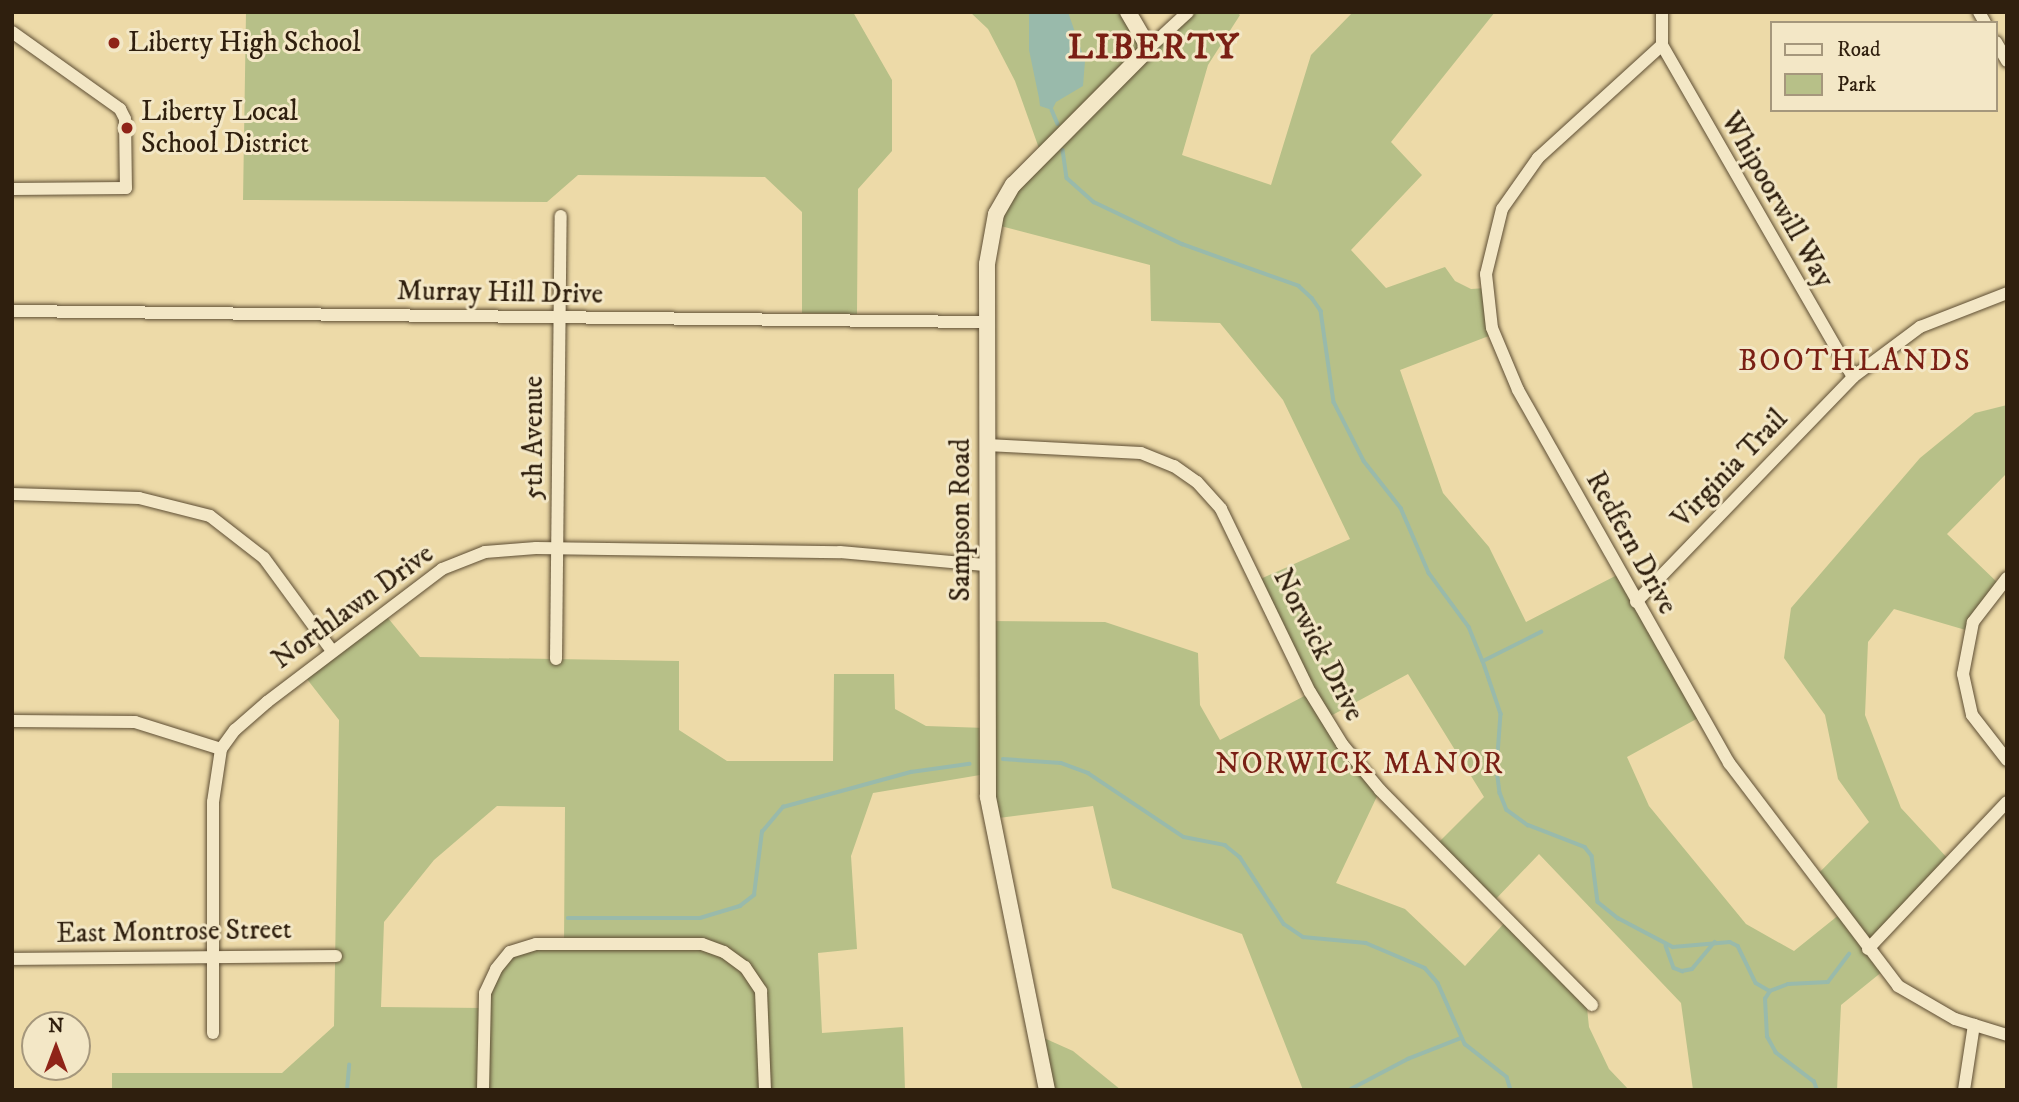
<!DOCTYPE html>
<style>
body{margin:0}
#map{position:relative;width:2019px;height:1102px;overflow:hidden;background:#eddaa8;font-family:"IM FELL DW Pica",serif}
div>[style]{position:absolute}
.green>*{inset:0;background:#b7c088}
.water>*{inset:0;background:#99baab}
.stream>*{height:3.5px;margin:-1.75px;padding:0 1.75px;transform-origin:1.75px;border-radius:1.75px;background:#99baab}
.roads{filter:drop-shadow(0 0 2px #5e4e34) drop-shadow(0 0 2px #5e4e34)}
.minor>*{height:12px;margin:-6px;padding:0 6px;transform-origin:6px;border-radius:6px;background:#f3e7c6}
.tertiary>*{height:16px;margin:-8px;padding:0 8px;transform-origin:8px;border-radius:8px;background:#f3e7c6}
.dots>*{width:19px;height:19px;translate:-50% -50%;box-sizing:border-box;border:4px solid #f3e7c6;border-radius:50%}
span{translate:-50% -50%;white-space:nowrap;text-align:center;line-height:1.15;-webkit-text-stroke:6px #f3e7c6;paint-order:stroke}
.poi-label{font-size:28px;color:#2f1f0e}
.left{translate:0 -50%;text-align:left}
.street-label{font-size:28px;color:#2f1f0e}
.neighbourhood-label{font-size:30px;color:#7a1f14;letter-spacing:2px}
.district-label{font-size:35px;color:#7a1f14;font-weight:700;letter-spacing:2px}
.frame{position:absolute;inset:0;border:14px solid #2f1f0e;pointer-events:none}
.legend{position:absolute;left:1770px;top:21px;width:228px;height:91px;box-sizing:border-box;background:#f3e7c6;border:2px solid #a5977c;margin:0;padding:9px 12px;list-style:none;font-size:21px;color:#2f1f0e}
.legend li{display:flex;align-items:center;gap:14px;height:35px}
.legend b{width:35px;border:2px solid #a5977c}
.north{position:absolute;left:21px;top:1011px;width:70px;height:70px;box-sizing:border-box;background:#f3e7c6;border:2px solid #a5977c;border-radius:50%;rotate:0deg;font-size:19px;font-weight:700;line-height:28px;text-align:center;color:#2f1f0e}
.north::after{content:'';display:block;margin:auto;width:24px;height:32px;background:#8f2418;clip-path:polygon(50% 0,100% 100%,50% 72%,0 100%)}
</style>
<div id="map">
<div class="green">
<i style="clip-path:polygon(246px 12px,853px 12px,892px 80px,892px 151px,858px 189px,857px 314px,802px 313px,802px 212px,765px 177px,578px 175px,547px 202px,243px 200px)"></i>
<i style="clip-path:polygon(evenodd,970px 12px,1129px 12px,1151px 44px,1188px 12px,1236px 12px,1240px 15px,1208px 65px,1182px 155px,1271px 185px,1311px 55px,1353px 12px,1495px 12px,1391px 142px,1422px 175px,1351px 250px,1386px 288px,1445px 267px,1455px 281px,1471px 289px,1486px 288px,1494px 334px,1400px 370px,1443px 493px,1489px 547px,1526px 622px,1621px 573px,1700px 717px,1627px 757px,1649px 806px,1746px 924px,1794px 951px,1840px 914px,1814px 878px,1869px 822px,1838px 779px,1825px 715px,1784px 658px,1791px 608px,1920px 458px,1975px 413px,2007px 405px,2007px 473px,1947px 534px,1999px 584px,1969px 631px,1894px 609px,1868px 642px,1865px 715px,1901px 808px,1951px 862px,1868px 949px,1883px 971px,1841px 1005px,1837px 1090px,1693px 1090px,1681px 1003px,1539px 854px,1492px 903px,1435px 846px,1484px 797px,1408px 674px,1325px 719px,1380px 790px,1336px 883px,1405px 909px,1465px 966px,1508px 919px,1586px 998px,1589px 1027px,1609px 1069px,1629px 1090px,1303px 1090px,1242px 934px,1112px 888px,1093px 806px,991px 819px,986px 774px,873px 793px,851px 856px,857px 949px,818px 953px,822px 1033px,903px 1027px,905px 1090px,112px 1090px,112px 1073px,282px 1073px,334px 1026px,339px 720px,303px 674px,383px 612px,420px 657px,679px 661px,679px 730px,727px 761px,833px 761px,834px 674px,894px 674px,895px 709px,926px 726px,986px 728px,987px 621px,1105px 622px,1198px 653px,1200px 705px,1220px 740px,1310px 693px,1256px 581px,1350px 539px,1283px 400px,1220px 323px,1151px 321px,1150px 265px,993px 224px,1041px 154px,1015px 81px,988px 29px,970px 12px,497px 806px,565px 807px,564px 943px,510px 952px,484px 1008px,381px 1007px,384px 922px,434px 860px,497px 806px)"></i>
<i style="clip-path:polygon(1035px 1034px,1073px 1051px,1121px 1090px,1047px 1090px)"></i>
</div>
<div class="water">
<i style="clip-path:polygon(1029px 12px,1068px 12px,1085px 61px,1083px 86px,1056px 102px,1052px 110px,1040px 106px,1039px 98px,1029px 50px)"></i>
</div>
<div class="stream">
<i style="left:1052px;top:110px;width:15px;rotate:67deg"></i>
<i style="left:1063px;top:150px;width:28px;rotate:82deg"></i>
<i style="left:1067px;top:178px;width:36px;rotate:42deg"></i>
<i style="left:1094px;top:202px;width:98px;rotate:25.5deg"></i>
<i style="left:1182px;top:244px;width:124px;rotate:19.7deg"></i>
<i style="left:1299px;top:286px;width:18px;rotate:43deg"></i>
<i style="left:1312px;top:298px;width:16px;rotate:55deg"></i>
<i style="left:1321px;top:311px;width:92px;rotate:81.9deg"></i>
<i style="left:1334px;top:402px;width:66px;rotate:63deg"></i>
<i style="left:1364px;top:461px;width:60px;rotate:51.8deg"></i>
<i style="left:1401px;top:508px;width:71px;rotate:66.7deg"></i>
<i style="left:1429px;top:573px;width:67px;rotate:53.5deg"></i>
<i style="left:1469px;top:627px;width:37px;rotate:68deg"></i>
<i style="left:1483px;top:661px;width:56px;rotate:71.2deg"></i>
<i style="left:1501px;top:714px;width:55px;rotate:94.2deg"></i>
<i style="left:1497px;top:769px;width:24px;rotate:83deg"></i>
<i style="left:1500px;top:793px;width:18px;rotate:68deg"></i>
<i style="left:1507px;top:810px;width:26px;rotate:36deg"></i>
<i style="left:1528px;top:825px;width:61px;rotate:21.1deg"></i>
<i style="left:1585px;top:847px;width:11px;rotate:52deg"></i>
<i style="left:1592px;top:856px;width:46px;rotate:82.6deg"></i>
<i style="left:1598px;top:902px;width:26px;rotate:39deg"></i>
<i style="left:1618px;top:918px;width:62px;rotate:27.8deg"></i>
<i style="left:1673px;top:947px;width:57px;rotate:-5deg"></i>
<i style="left:1730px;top:942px;width:9px;rotate:27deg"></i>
<i style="left:1738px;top:946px;width:41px;rotate:64.1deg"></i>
<i style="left:1756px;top:983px;width:16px;rotate:30deg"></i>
<i style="left:1483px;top:661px;width:65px;rotate:-26.6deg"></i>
<i style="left:1003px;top:759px;width:58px;rotate:3.9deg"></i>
<i style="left:1061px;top:763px;width:29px;rotate:20deg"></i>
<i style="left:1088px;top:773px;width:115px;rotate:33.7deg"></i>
<i style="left:1184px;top:837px;width:42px;rotate:11deg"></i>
<i style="left:1225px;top:845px;width:19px;rotate:39deg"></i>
<i style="left:1240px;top:857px;width:80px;rotate:56.7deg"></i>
<i style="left:1284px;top:924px;width:23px;rotate:34deg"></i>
<i style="left:1303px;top:937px;width:63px;rotate:5.4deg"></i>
<i style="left:1366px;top:943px;width:64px;rotate:23deg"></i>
<i style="left:1425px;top:968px;width:20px;rotate:49deg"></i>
<i style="left:1438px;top:983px;width:67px;rotate:66.1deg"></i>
<i style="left:1465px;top:1044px;width:53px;rotate:38.2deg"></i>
<i style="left:1507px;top:1077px;width:14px;rotate:73deg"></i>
<i style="left:568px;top:918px;width:132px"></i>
<i style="left:700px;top:918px;width:42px;rotate:-16.7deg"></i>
<i style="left:740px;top:906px;width:18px;rotate:-38deg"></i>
<i style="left:754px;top:895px;width:64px;rotate:-82.8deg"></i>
<i style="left:762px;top:832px;width:33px;rotate:-50deg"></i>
<i style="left:783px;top:807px;width:133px;rotate:-15.3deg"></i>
<i style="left:911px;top:772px;width:59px;rotate:-7.9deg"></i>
<i style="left:1666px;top:946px;width:23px;rotate:70deg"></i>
<i style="left:1674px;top:968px;width:9px;rotate:21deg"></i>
<i style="left:1682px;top:971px;width:10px;rotate:-11deg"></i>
<i style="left:1692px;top:969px;width:35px;rotate:-50deg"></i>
<i style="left:347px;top:1090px;width:25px;rotate:-85deg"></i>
<i style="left:1349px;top:1090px;width:67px;rotate:-27.7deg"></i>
<i style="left:1408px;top:1059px;width:57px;rotate:-21.6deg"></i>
<i style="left:1817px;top:1090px;width:9px;rotate:-111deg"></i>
<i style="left:1814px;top:1082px;width:48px;rotate:-142.7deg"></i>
<i style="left:1776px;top:1053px;width:18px;rotate:-119deg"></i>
<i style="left:1767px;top:1037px;width:38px;rotate:-93deg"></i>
<i style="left:1765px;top:999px;width:9px;rotate:-58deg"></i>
<i style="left:1770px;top:991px;width:19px;rotate:-21deg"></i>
<i style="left:1788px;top:984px;width:40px;rotate:-2.9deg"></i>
<i style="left:1828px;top:982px;width:35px;rotate:-53deg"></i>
</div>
<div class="roads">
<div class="minor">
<i style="left:1662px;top:12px;width:33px;rotate:90deg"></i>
<i style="left:1662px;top:45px;width:168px;rotate:137.7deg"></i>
<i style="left:1538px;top:158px;width:62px;rotate:125.2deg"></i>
<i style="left:1502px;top:209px;width:67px;rotate:103.8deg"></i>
<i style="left:1486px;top:274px;width:54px;rotate:83.7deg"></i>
<i style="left:1492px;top:328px;width:67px;rotate:67.2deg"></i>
<i style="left:1518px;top:390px;width:429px;rotate:60.5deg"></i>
<i style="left:1729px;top:763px;width:280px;rotate:52.8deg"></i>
<i style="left:1898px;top:986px;width:66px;rotate:30.1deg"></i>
<i style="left:1955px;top:1019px;width:54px;rotate:17.1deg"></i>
<i style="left:1979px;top:12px;width:13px;rotate:61deg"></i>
<i style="left:12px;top:32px;width:133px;rotate:35.5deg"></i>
<i style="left:120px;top:109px;width:11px;rotate:63deg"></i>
<i style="left:125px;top:119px;width:69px;rotate:89.2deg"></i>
<i style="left:126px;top:188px;width:114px;rotate:179.5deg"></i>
<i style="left:1996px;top:42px;width:22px;rotate:60deg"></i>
<i style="left:1662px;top:45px;width:383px;rotate:60.1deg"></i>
<i style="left:1149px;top:48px;width:53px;rotate:-42.7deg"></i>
<i style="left:12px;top:311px;width:975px;rotate:0.65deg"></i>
<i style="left:987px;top:445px;width:154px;rotate:3deg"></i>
<i style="left:1141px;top:453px;width:35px;rotate:22deg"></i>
<i style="left:1174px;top:466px;width:28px;rotate:35deg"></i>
<i style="left:1197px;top:482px;width:36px;rotate:48deg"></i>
<i style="left:1221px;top:509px;width:203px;rotate:64.1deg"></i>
<i style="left:1310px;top:692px;width:61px;rotate:58.4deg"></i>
<i style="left:1342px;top:744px;width:60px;rotate:50.4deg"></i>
<i style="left:1380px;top:790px;width:302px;rotate:45.4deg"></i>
<i style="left:12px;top:494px;width:127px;rotate:1.8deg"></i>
<i style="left:139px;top:498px;width:73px;rotate:14.2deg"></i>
<i style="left:210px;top:516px;width:68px;rotate:37.9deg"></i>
<i style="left:264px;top:558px;width:115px;rotate:53.8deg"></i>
<i style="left:2007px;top:578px;width:56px;rotate:127.7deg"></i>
<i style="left:1973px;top:622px;width:53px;rotate:100.9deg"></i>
<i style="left:1963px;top:674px;width:42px;rotate:77.6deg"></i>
<i style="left:1972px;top:715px;width:57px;rotate:52.1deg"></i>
<i style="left:1636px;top:602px;width:313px;rotate:-46deg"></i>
<i style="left:1853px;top:377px;width:84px;rotate:-36.7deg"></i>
<i style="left:1920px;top:327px;width:93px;rotate:-21.3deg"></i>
<i style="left:556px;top:659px;width:443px;rotate:-89.4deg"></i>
<i style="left:12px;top:721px;width:123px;rotate:0.5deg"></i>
<i style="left:135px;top:722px;width:90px;rotate:17.4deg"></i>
<i style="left:1868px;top:949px;width:202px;rotate:-46.6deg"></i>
<i style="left:12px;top:959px;width:324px;rotate:-0.5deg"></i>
<i style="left:213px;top:1033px;width:231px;rotate:-90deg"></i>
<i style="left:213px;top:802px;width:54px;rotate:-81.4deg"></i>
<i style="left:221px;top:749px;width:24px;rotate:-54deg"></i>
<i style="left:235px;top:730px;width:43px;rotate:-41.2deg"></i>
<i style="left:267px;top:702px;width:220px;rotate:-37.2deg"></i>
<i style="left:442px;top:569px;width:46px;rotate:-21.6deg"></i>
<i style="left:485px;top:552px;width:51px;rotate:-4.5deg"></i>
<i style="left:536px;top:548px;width:304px;rotate:0.8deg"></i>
<i style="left:840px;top:552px;width:148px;rotate:5.1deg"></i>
<i style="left:483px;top:1090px;width:97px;rotate:-88.8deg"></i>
<i style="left:485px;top:993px;width:26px;rotate:-65deg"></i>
<i style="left:496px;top:969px;width:22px;rotate:-51deg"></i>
<i style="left:510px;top:952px;width:27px;rotate:-17deg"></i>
<i style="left:536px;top:944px;width:166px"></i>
<i style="left:702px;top:944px;width:23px;rotate:20deg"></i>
<i style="left:724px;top:952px;width:26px;rotate:36deg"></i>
<i style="left:745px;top:967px;width:29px;rotate:56deg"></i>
<i style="left:761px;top:991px;width:99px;rotate:87.7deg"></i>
<i style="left:1964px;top:1090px;width:66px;rotate:-81.3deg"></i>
</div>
<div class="tertiary">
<i style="left:1047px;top:1090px;width:299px;rotate:-101.4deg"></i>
<i style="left:988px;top:797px;width:533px;rotate:-90.11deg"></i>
<i style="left:987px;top:264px;width:51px;rotate:-79.8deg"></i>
<i style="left:996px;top:214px;width:34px;rotate:-60deg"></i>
<i style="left:1013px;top:185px;width:193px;rotate:-45.2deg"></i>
<i style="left:1149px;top:48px;width:42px;rotate:-120.3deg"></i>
</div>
</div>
<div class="dots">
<i style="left:114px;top:43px;background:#8f2418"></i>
<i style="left:127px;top:128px;background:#8f2418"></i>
</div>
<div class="poi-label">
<span class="left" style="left:128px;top:43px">Liberty High School</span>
<span class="left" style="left:141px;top:128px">Liberty Local<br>School District</span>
</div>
<div class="street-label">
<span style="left:1777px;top:200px;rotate:60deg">Whipoorwill Way</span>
<span style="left:500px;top:293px;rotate:1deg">Murray Hill Drive</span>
<span style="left:534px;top:438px;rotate:-90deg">5th Avenue</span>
<span style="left:1730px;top:469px;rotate:-46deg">Virginia Trail</span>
<span style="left:961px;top:520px;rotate:-90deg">Sampson Road</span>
<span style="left:1631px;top:543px;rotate:61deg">Redfern Drive</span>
<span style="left:353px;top:607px;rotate:-36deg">Northlawn Drive</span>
<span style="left:1318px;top:645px;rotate:63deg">Norwick Drive</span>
<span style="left:174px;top:932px;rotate:-1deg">East Montrose Street</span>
</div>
<div class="neighbourhood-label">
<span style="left:1855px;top:362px">BOOTHLANDS</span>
<span style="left:1360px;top:765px">NORWICK MANOR</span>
</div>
<div class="district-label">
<span style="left:1154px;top:48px">LIBERTY</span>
</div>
<div class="frame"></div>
<ul class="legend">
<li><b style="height:9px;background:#f3e7c6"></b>Road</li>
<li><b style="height:19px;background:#b7c088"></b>Park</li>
</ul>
<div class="north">N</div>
</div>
